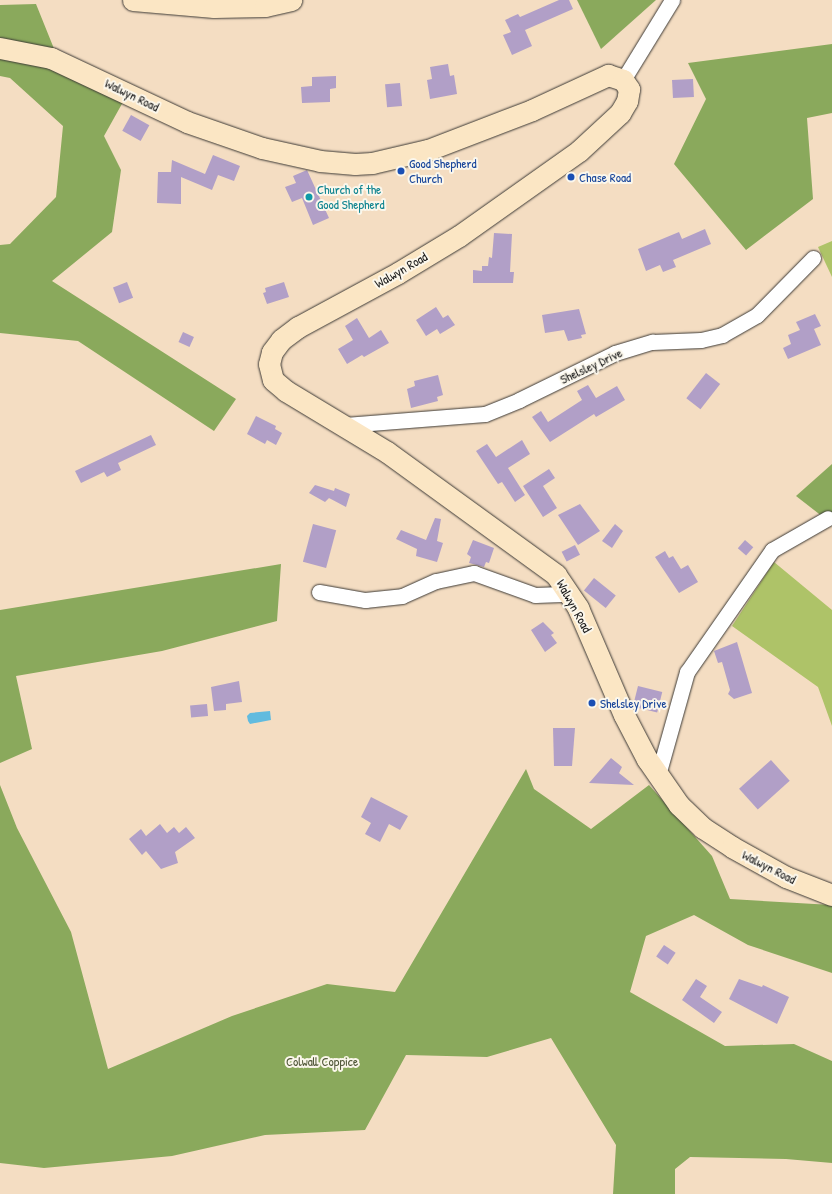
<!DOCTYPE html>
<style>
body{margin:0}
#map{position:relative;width:832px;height:1194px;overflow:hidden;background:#f4ddc2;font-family:"Patrick Hand",sans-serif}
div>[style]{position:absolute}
.green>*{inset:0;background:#aec368}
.forest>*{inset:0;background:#8aa95c}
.water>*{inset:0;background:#61bbdf}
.building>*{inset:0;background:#b19fc7;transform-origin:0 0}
.roads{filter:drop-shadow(0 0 1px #3c3935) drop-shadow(0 0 1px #3c3935)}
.street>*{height:15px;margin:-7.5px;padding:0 7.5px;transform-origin:7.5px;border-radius:7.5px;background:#fff}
.secondary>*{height:21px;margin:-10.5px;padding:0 10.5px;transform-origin:10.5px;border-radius:10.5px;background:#fbe6c4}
.dots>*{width:11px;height:11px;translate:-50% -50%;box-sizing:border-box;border:2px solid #fbf7ec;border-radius:50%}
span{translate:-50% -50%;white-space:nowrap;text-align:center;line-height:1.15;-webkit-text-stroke:4px #fbf7ec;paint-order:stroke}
.street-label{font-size:13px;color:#1c1c1c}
.transit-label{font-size:13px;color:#164399}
.left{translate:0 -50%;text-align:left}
.culture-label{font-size:13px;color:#0d838f}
.park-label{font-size:13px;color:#4f5637}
</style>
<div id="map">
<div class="green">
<i style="clip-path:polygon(832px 241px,832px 277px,818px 247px)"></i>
<i style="clip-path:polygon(774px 562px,832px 610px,832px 726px,818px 687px,732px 626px)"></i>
</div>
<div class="forest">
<i style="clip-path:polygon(577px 0,656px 0,601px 49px)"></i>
<i style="clip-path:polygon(36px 4px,65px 76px,123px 102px,104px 136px,121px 170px,112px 232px,52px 281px,236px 399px,214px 431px,78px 341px,0 333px,0 245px,10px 244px,56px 197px,63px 126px,10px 78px,0 76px,0 5px)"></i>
<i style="clip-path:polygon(832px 44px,832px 113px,807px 118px,813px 199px,746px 250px,674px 164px,706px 99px,688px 63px)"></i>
<i style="clip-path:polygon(832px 464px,832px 524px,796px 496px)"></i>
<i style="clip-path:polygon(281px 564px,277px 621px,162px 651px,16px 676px,32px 749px,0 763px,0 610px)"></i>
<i style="clip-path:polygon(526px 769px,534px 789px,591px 829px,649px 785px,712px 856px,730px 899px,832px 905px,832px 973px,748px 945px,694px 915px,646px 936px,630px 992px,725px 1046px,794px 1044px,832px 1061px,832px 1163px,786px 1159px,690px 1157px,675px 1169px,675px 1194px,613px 1194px,616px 1145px,551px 1038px,487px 1057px,406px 1055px,365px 1130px,265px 1135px,172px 1156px,44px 1168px,0 1163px,0 785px,17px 828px,71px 932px,108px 1069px,232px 1016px,327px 984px,395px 992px)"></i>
</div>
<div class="water">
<i style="clip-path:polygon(270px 711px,271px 720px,250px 724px,248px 721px,247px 716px,250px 713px)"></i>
</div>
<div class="building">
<i style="clip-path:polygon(559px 0,569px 0,573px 9px,525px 30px,532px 46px,512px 55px,503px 35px,511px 32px,505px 20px,518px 14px,520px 17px)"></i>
<i style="clip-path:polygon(448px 64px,450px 76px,454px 75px,457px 94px,430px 99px,427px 80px,432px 79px,430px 67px)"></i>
<i style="clip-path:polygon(336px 76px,336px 88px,330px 89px,330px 102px,302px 103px,301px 87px,312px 86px,312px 77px)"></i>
<i style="left:693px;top:79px;width:18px;height:21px;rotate:87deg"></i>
<i style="left:400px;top:83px;width:23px;height:15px;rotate:85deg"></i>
<i style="left:131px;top:115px;width:21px;height:18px;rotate:29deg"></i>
<i style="clip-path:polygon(213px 155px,240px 166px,234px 181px,218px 175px,212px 190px,181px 177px,181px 204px,157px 203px,158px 172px,171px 172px,172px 160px,205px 174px)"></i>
<i style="clip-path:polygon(307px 170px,329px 218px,313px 225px,302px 198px,292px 202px,285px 187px,296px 183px,293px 176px)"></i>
<i style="clip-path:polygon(705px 229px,711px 244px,673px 260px,676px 267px,663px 272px,660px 265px,646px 271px,638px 249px,679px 232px,682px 239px)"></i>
<i style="clip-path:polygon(494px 233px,512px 234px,510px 272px,514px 272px,513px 283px,473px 283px,473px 270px,482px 271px,482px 266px,488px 266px,489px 257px,492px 258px)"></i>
<i style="left:127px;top:282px;width:17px;height:15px;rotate:69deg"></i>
<i style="clip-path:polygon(284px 282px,289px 297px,267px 304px,263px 293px,266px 292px,265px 288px)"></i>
<i style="clip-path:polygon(436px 307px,443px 318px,448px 315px,455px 325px,440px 334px,437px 329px,426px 336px,416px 320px)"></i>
<i style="clip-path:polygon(579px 309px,586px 334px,581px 335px,582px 338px,568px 341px,564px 330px,545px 333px,542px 315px)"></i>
<i style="clip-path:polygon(815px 314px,821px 326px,814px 329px,821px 345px,788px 359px,783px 348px,791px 344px,788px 335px,800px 330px,796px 322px)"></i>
<i style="clip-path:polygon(357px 318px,369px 338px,381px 330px,389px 343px,364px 357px,362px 355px,347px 364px,338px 349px,353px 340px,345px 326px)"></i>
<i style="left:183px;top:332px;width:12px;height:11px;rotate:24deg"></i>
<i style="left:706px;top:373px;width:18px;height:32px;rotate:38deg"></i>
<i style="clip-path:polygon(438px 375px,443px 395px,437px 397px,438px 401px,411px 408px,407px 389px,415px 386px,414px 381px)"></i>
<i style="clip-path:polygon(588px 385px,596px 398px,617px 386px,625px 400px,596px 417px,594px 414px,550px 442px,532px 417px,541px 411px,548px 422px,582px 400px,577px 391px)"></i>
<i style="clip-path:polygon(256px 416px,276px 426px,275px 429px,282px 433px,276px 445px,267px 440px,265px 444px,247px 434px)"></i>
<i style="clip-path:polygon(151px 435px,156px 445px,118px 463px,121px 470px,107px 477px,104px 472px,81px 483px,75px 471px)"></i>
<i style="clip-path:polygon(522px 440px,530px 454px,508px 468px,525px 495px,515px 502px,502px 482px,498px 484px,476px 451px,487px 444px,496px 457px)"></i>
<i style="clip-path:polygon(549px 469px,555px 478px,543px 486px,557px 508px,543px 517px,523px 486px)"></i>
<i style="clip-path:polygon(315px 485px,334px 491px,335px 488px,350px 494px,346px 507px,329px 498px,332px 495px,325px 502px,309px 493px)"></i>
<i style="clip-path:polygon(580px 504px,600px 531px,578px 545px,558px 515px)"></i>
<i style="clip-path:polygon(435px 518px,441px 519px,437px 541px,443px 543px,437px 562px,416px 556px,417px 549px,396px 539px,401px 530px,426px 540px)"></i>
<i style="left:313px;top:524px;width:24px;height:39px;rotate:15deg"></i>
<i style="clip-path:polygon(615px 524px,623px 531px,612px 548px,602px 541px)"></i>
<i style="clip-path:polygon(473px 540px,494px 548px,489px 563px,486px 562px,484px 567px,469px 563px,471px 557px,467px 554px)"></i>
<i style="left:745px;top:540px;width:11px;height:11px;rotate:41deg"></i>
<i style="left:575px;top:545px;width:11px;height:15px;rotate:63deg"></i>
<i style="clip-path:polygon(665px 551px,669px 558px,673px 556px,681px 569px,688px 565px,698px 582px,679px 593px,655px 557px)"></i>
<i style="left:594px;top:578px;width:28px;height:16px;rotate:39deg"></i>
<i style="clip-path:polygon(543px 622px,554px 633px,551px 635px,557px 643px,545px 652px,531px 630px)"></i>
<i style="clip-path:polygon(737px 642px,752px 693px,734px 699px,728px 694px,730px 690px,722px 662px,718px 663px,714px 651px)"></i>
<i style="clip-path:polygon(239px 681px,242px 702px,226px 704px,226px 710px,214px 711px,211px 687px)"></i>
<i style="left:638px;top:686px;width:25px;height:21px;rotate:14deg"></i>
<i style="left:207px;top:704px;width:12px;height:17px;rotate:85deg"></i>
<i style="clip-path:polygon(553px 728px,575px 728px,572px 766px,554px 766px)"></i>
<i style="clip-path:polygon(611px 758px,622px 767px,619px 773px,634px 785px,589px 783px)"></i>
<i style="left:771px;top:760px;width:28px;height:43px;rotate:48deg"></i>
<i style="clip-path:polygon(371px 797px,408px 816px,400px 830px,389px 824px,380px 842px,365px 834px,371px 823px,361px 817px)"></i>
<i style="clip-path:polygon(160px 824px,167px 833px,174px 827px,179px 833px,186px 827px,195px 838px,175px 852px,178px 863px,161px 869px,146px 851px,142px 855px,129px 839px,141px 829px,146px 836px)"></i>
<i style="left:664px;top:945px;width:14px;height:14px;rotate:34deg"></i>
<i style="clip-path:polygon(696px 979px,707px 986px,700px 997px,722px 1012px,714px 1023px,682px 1000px)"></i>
<i style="clip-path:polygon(739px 979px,762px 987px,763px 985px,789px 997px,777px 1024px,729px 999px)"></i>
</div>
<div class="roads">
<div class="street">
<i style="left:623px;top:80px;width:94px;rotate:-58.5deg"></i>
<i style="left:345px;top:425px;width:140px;rotate:-4.5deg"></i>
<i style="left:485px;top:414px;width:37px;rotate:-22deg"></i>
<i style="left:519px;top:400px;width:107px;rotate:-26.1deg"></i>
<i style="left:615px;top:353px;width:39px;rotate:-17deg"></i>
<i style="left:652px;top:342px;width:49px;rotate:-2.3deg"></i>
<i style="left:701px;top:340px;width:22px;rotate:-13deg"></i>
<i style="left:722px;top:335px;width:40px;rotate:-29.7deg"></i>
<i style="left:757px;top:315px;width:80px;rotate:-45.5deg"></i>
<i style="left:319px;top:592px;width:47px;rotate:9.9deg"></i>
<i style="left:365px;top:600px;width:37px;rotate:-6deg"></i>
<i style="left:402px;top:596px;width:37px;rotate:-24deg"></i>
<i style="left:436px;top:581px;width:39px;rotate:-12deg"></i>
<i style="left:474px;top:573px;width:65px;rotate:19.8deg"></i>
<i style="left:535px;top:595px;width:34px;rotate:-2deg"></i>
<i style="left:658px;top:775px;width:107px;rotate:-74.3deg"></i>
<i style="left:687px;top:672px;width:149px;rotate:-55.1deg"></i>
<i style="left:772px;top:550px;width:64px;rotate:-29.7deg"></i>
</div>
<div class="secondary">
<i style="left:133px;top:0;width:81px;rotate:4.9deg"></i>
<i style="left:214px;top:7px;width:51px;rotate:-1.1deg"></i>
<i style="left:265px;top:6px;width:27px;rotate:-13deg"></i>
<i style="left:0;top:48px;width:52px;rotate:11.1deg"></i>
<i style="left:51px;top:58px;width:150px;rotate:25.2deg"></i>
<i style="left:187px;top:122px;width:79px;rotate:19.1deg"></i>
<i style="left:262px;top:148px;width:59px;rotate:12.6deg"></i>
<i style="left:320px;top:161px;width:35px;rotate:5deg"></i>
<i style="left:355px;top:164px;width:17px;rotate:-3deg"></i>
<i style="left:372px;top:163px;width:57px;rotate:-13.1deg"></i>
<i style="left:428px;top:150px;width:111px;rotate:-21deg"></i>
<i style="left:532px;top:110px;width:84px;rotate:-24.7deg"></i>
<i style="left:608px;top:75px;width:16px;rotate:18deg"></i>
<i style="left:623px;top:80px;width:11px;rotate:56deg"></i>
<i style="left:629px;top:89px;width:12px;rotate:99deg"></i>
<i style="left:627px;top:101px;width:14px;rotate:120deg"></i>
<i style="left:620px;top:113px;width:56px;rotate:137.2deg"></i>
<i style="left:579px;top:151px;width:147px;rotate:144.7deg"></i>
<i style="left:459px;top:236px;width:71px;rotate:148.8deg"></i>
<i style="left:398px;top:273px;width:114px;rotate:151.6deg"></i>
<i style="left:298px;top:327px;width:21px;rotate:143deg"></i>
<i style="left:281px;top:340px;width:15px;rotate:127deg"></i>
<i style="left:272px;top:352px;width:12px;rotate:104deg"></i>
<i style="left:269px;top:364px;width:16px;rotate:76deg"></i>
<i style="left:273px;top:380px;width:17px;rotate:40deg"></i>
<i style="left:286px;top:391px;width:118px;rotate:31.1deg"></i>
<i style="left:387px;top:452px;width:209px;rotate:36deg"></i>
<i style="left:556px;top:575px;width:40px;rotate:56deg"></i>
<i style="left:578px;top:608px;width:116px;rotate:66.7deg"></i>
<i style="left:624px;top:715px;width:50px;rotate:62.4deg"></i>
<i style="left:647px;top:759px;width:56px;rotate:55.2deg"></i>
<i style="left:679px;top:805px;width:33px;rotate:44deg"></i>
<i style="left:703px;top:828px;width:35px;rotate:33deg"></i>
<i style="left:732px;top:847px;width:62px;rotate:29.1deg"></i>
<i style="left:786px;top:877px;width:49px;rotate:21.4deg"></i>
</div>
</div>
<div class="dots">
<i style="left:401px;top:171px;background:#1a4fb4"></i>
<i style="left:571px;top:177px;background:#1a4fb4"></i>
<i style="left:309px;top:197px;background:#0f9aa8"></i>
<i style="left:592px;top:703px;background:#1a4fb4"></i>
</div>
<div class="street-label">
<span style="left:132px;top:95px;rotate:26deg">Walwyn Road</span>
<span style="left:401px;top:270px;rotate:-30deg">Walwyn Road</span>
<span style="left:591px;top:366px;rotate:-25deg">Shelsley Drive</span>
<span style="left:574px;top:606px;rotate:61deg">Walwyn Road</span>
<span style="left:769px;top:867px;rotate:27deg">Walwyn Road</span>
</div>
<div class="transit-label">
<span class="left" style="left:409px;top:171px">Good Shepherd<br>Church</span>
<span class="left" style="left:579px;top:177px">Chase Road</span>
<span class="left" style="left:600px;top:703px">Shelsley Drive</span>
</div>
<div class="culture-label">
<span class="left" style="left:317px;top:197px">Church of the<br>Good Shepherd</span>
</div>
<div class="park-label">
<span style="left:322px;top:1061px">Colwall Coppice</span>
</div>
</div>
